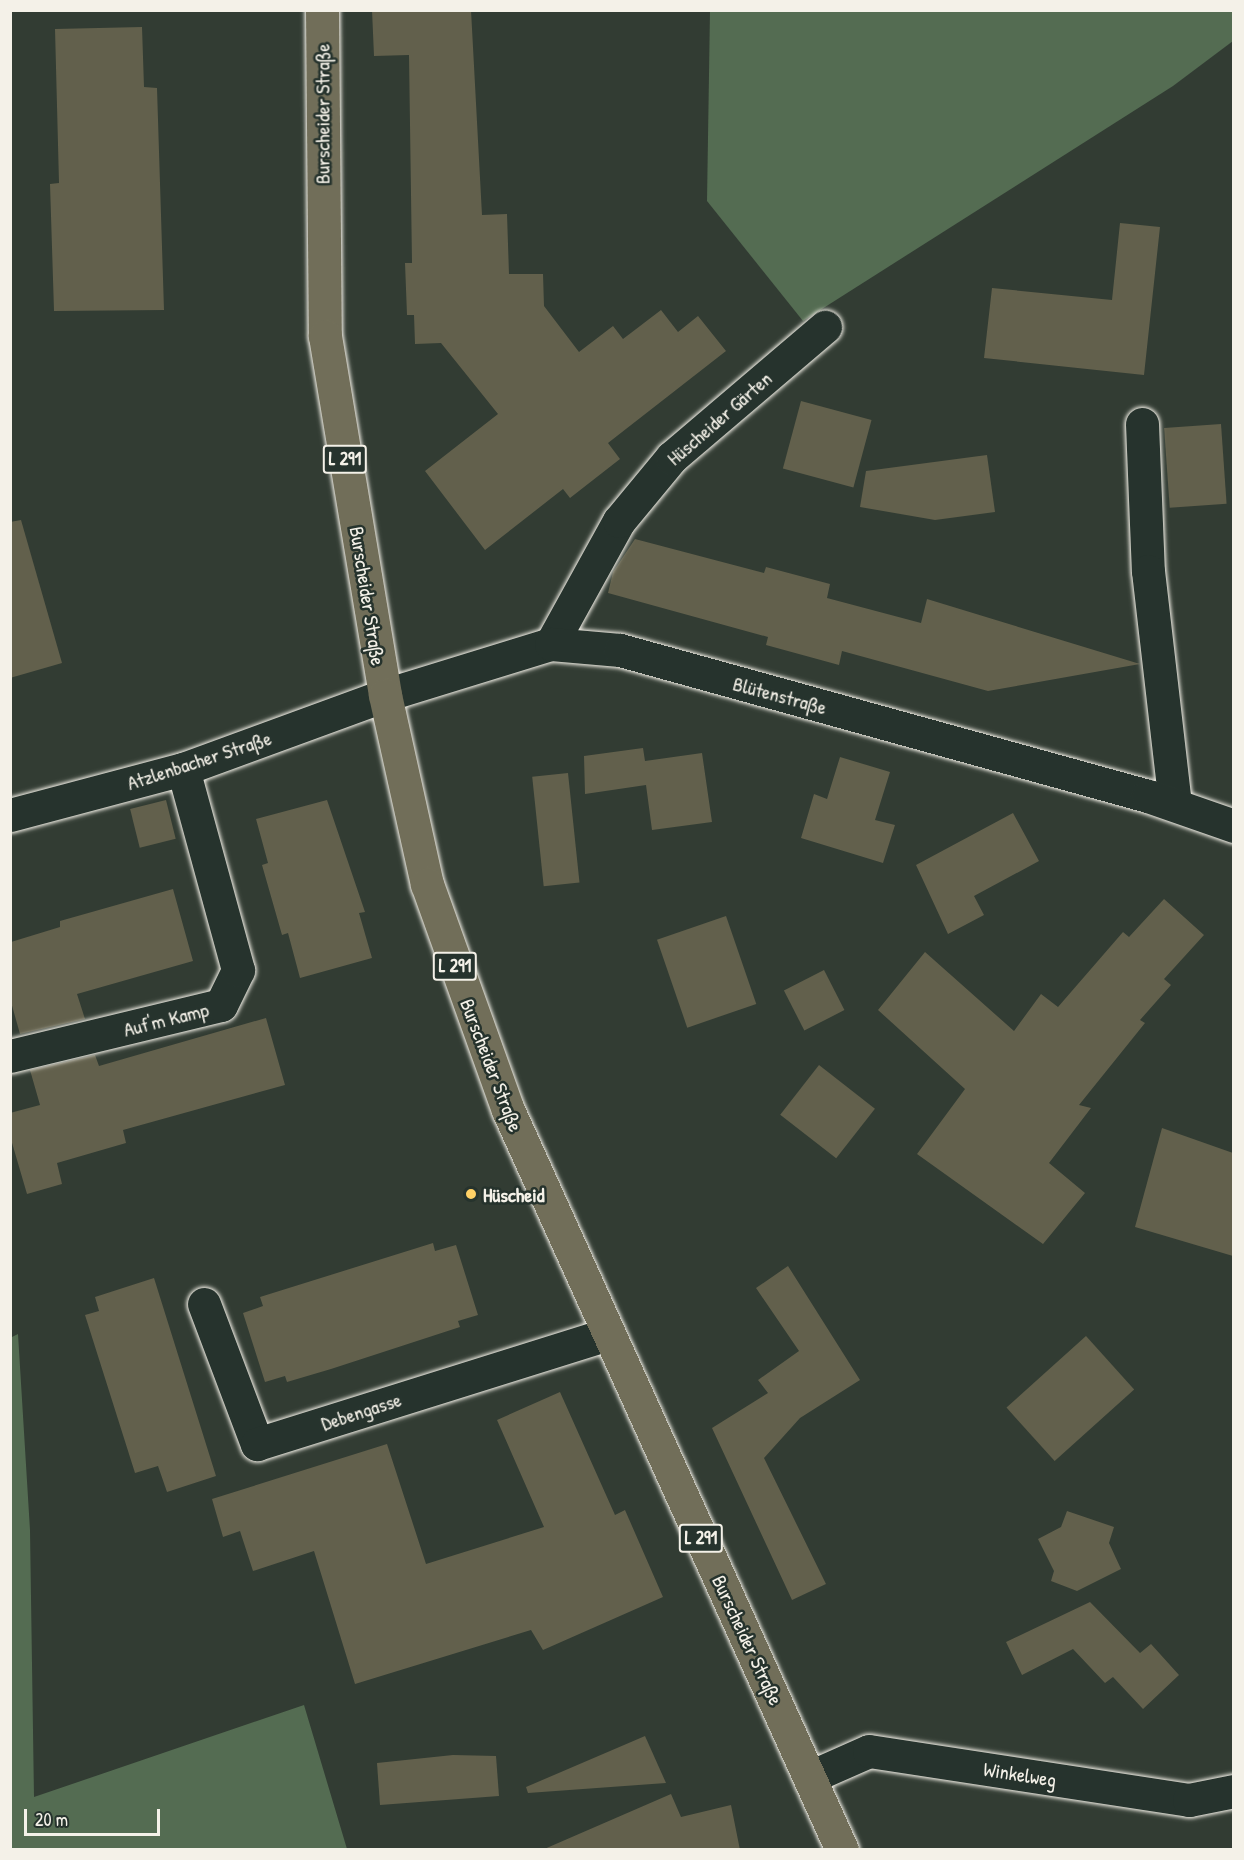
<!DOCTYPE html>
<meta charset="utf-8">
<style>
body{margin:0}
#map{position:relative;width:1244px;height:1860px;overflow:hidden;background:#323c33;font-family:"Patrick Hand",sans-serif}
div>[style]{position:absolute}
.green>*{inset:0;background:#546c52}
.building>*{inset:0;background:#62604c;transform-origin:0 0}
.roads{filter:drop-shadow(0 0 2px #f4f1e8) drop-shadow(0 0 2px #f4f1e8)}
.street>*{height:33px;margin:-16.5px;padding:0 16.5px;transform-origin:16.5px;border-radius:16.5px;background:#26332d}
.primary>*{height:33px;margin:-16.5px;padding:0 16.5px;transform-origin:16.5px;border-radius:16.5px;background:#716e59}
.dots>*{width:16px;height:16px;translate:-50% -50%;box-sizing:border-box;border:3px solid #26332d;border-radius:50%}
span{translate:-50% -50%;white-space:nowrap;text-align:center;line-height:1.15;-webkit-text-stroke:5px #26332d;paint-order:stroke}
.shield-label span{padding:2px 4px;background:#26332d;border:2px solid;border-radius:4px;-webkit-text-stroke-width:0}
.shield-label{font-size:18px;color:#f4f1e8;font-weight:700}
.street-label{font-size:20px;color:#f4f1e8}
.poi-label{font-size:20px;color:#f4f1e8;font-weight:700}
.left{translate:0 -50%;text-align:left}
.frame{position:absolute;inset:0;border:12px solid #f4f1e8;pointer-events:none}
.scale{position:absolute;left:24px;top:1809px;width:136px;height:27px;box-sizing:border-box;border:3px solid #f4f1e8;border-top:0;padding-left:8px;font-size:18px;line-height:21px;white-space:nowrap;color:#f4f1e8;-webkit-text-stroke:4px #26332d;paint-order:stroke}
</style>
<div id="map">
<div class="green">
<i style="clip-path:polygon(710px 11px,1233px 11px,1233px 41px,1173px 86px,803px 321px,707px 201px)"></i>
<i style="clip-path:polygon(18px 1334px,30px 1530px,34px 1797px,304px 1705px,347px 1849px,11px 1849px,10px 1338px)"></i>
</div>
<div class="building">
<i style="clip-path:polygon(372px 10px,471px 10px,482px 215px,507px 214px,509px 274px,543px 274px,544px 306px,579px 352px,613px 326px,623px 339px,661px 310px,678px 332px,698px 316px,726px 351px,608px 443px,620px 459px,570px 498px,563px 489px,485px 550px,425px 471px,498px 414px,441px 343px,415px 344px,414px 315px,407px 315px,405px 263px,412px 263px,409px 55px,374px 56px)"></i>
<i style="clip-path:polygon(142px 27px,144px 87px,157px 88px,164px 310px,54px 311px,50px 184px,59px 183px,55px 29px)"></i>
<i style="clip-path:polygon(1120px 223px,1160px 227px,1144px 375px,984px 358px,992px 288px,1112px 300px)"></i>
<i style="left:801px;top:401px;width:73px;height:70px;rotate:15deg"></i>
<i style="left:1221px;top:424px;width:80px;height:57px;rotate:86deg"></i>
<i style="clip-path:polygon(987px 455px,995px 512px,935px 520px,860px 507px,866px 471px)"></i>
<i style="clip-path:polygon(21px 520px,62px 663px,10px 678px,10px 522px)"></i>
<i style="clip-path:polygon(635px 539px,764px 573px,766px 567px,830px 584px,827px 598px,921px 623px,927px 599px,1140px 664px,988px 691px,842px 651px,839px 665px,766px 645px,768px 637px,608px 593px,613px 572px)"></i>
<i style="clip-path:polygon(643px 748px,645px 761px,702px 753px,712px 822px,652px 830px,646px 785px,585px 794px,584px 756px)"></i>
<i style="clip-path:polygon(840px 757px,890px 772px,875px 820px,895px 825px,883px 863px,801px 838px,814px 794px,827px 799px)"></i>
<i style="left:568px;top:773px;width:110px;height:36px;rotate:84deg"></i>
<i style="left:166px;top:800px;width:40px;height:37px;rotate:76deg"></i>
<i style="clip-path:polygon(327px 800px,365px 912px,359px 913px,372px 958px,300px 978px,288px 933px,282px 935px,262px 865px,268px 863px,256px 819px)"></i>
<i style="clip-path:polygon(1013px 813px,1039px 861px,974px 896px,984px 915px,948px 934px,916px 865px)"></i>
<i style="clip-path:polygon(173px 889px,193px 961px,77px 994px,85px 1019px,20px 1034px,11px 1002px,11px 942px,60px 927px,60px 921px)"></i>
<i style="clip-path:polygon(1164px 899px,1204px 935px,1164px 979px,1171px 985px,1140px 1020px,1145px 1023px,1079px 1105px,1091px 1108px,1049px 1163px,1085px 1193px,1043px 1244px,917px 1154px,965px 1089px,878px 1010px,925px 952px,1014px 1031px,1041px 994px,1058px 1007px,1123px 932px,1129px 937px)"></i>
<i style="left:726px;top:916px;width:93px;height:73px;rotate:71deg"></i>
<i style="left:824px;top:970px;width:45px;height:45px;rotate:63deg"></i>
<i style="clip-path:polygon(266px 1018px,285px 1085px,123px 1130px,126px 1143px,57px 1163px,62px 1184px,27px 1194px,10px 1136px,10px 1113px,40px 1105px,30px 1070px,95px 1055px,99px 1066px)"></i>
<i style="left:819px;top:1065px;width:71px;height:63px;rotate:38deg"></i>
<i style="clip-path:polygon(1162px 1128px,1233px 1153px,1233px 1256px,1135px 1227px)"></i>
<i style="clip-path:polygon(433px 1243px,435px 1251px,456px 1245px,478px 1315px,458px 1321px,460px 1327px,331px 1369px,287px 1382px,285px 1376px,265px 1382px,243px 1313px,263px 1306px,260px 1297px)"></i>
<i style="clip-path:polygon(788px 1266px,860px 1380px,800px 1418px,764px 1458px,826px 1584px,792px 1600px,712px 1428px,768px 1393px,758px 1380px,799px 1351px,756px 1288px)"></i>
<i style="clip-path:polygon(154px 1278px,216px 1476px,167px 1492px,158px 1466px,135px 1473px,85px 1315px,99px 1311px,95px 1297px)"></i>
<i style="left:1086px;top:1336px;width:72px;height:107px;rotate:48deg"></i>
<i style="clip-path:polygon(560px 1392px,615px 1515px,625px 1510px,663px 1597px,543px 1650px,531px 1630px,355px 1684px,314px 1551px,253px 1571px,240px 1531px,223px 1537px,212px 1499px,387px 1444px,426px 1564px,544px 1527px,497px 1420px)"></i>
<i style="clip-path:polygon(1067px 1511px,1114px 1527px,1109px 1543px,1121px 1569px,1077px 1591px,1051px 1581px,1054px 1571px,1038px 1539px,1061px 1527px)"></i>
<i style="clip-path:polygon(1090px 1602px,1140px 1653px,1151px 1644px,1179px 1675px,1143px 1709px,1113px 1677px,1105px 1683px,1073px 1649px,1022px 1675px,1006px 1642px)"></i>
<i style="clip-path:polygon(645px 1736px,666px 1783px,528px 1793px,526px 1787px)"></i>
<i style="clip-path:polygon(453px 1755px,496px 1756px,499px 1796px,380px 1805px,377px 1763px)"></i>
<i style="clip-path:polygon(671px 1794px,681px 1817px,731px 1805px,740px 1850px,542px 1850px)"></i>
</div>
<div class="roads">
<div class="street">
<i style="left:1142px;top:424px;width:147px;rotate:87.7deg"></i>
<i style="left:1148px;top:571px;width:235px;rotate:83.4deg"></i>
<i style="left:551px;top:644px;width:141px;rotate:-61.1deg"></i>
<i style="left:619px;top:521px;width:83px;rotate:-50.4deg"></i>
<i style="left:672px;top:457px;width:201px;rotate:-40.4deg"></i>
<i style="left:10px;top:815px;width:179px;rotate:-14.9deg"></i>
<i style="left:183px;top:769px;width:215px;rotate:-20.1deg"></i>
<i style="left:385px;top:695px;width:174px;rotate:-17.1deg"></i>
<i style="left:551px;top:644px;width:69px;rotate:5deg"></i>
<i style="left:620px;top:650px;width:548px;rotate:15.46deg"></i>
<i style="left:1148px;top:796px;width:91px;rotate:19.2deg"></i>
<i style="left:10px;top:1056px;width:217px;rotate:-13.6deg"></i>
<i style="left:221px;top:1005px;width:39px;rotate:-64deg"></i>
<i style="left:238px;top:970px;width:208px;rotate:-105.3deg"></i>
<i style="left:204px;top:1304px;width:150px;rotate:69.3deg"></i>
<i style="left:257px;top:1444px;width:367px;rotate:-17.4deg"></i>
<i style="left:810px;top:1777px;width:64px;rotate:-23.8deg"></i>
<i style="left:869px;top:1751px;width:324px;rotate:8.7deg"></i>
<i style="left:1189px;top:1800px;width:46px;rotate:-11.3deg"></i>
</div>
<div class="primary">
<i style="left:322px;top:10px;width:326px;rotate:89.5deg"></i>
<i style="left:325px;top:336px;width:364px;rotate:80.5deg"></i>
<i style="left:385px;top:695px;width:194px;rotate:77.5deg"></i>
<i style="left:427px;top:884px;width:240px;rotate:70.3deg"></i>
<i style="left:508px;top:1110px;width:812px;rotate:65.71deg"></i>
</div>
</div>
<div class="dots">
<i style="left:471px;top:1194px;background:#ffd166"></i>
</div>
<div class="shield-label">
<span style="left:345px;top:459px">L 291</span>
<span style="left:455px;top:966px">L 291</span>
<span style="left:701px;top:1538px">L 291</span>
</div>
<div class="street-label">
<span style="left:322px;top:114px;rotate:-90deg">Burscheider Straße</span>
<span style="left:719px;top:418px;rotate:-41deg">Hüscheider Gärten</span>
<span style="left:368px;top:596px;rotate:81deg">Burscheider Straße</span>
<span style="left:780px;top:695px;rotate:15deg">Blütenstraße</span>
<span style="left:199px;top:760px;rotate:-18deg">Atzlenbacher Straße</span>
<span style="left:166px;top:1019px;rotate:-14deg">Auf'm Kamp</span>
<span style="left:492px;top:1065px;rotate:69deg">Burscheider Straße</span>
<span style="left:361px;top:1411px;rotate:-18deg">Debengasse</span>
<span style="left:748px;top:1640px;rotate:65deg">Burscheider Straße</span>
<span style="left:1020px;top:1774px;rotate:9deg">Winkelweg</span>
</div>
<div class="poi-label">
<span class="left" style="left:483px;top:1194px">Hüscheid</span>
</div>
<div class="frame"></div>
<div class="scale">20 m</div>
</div>
